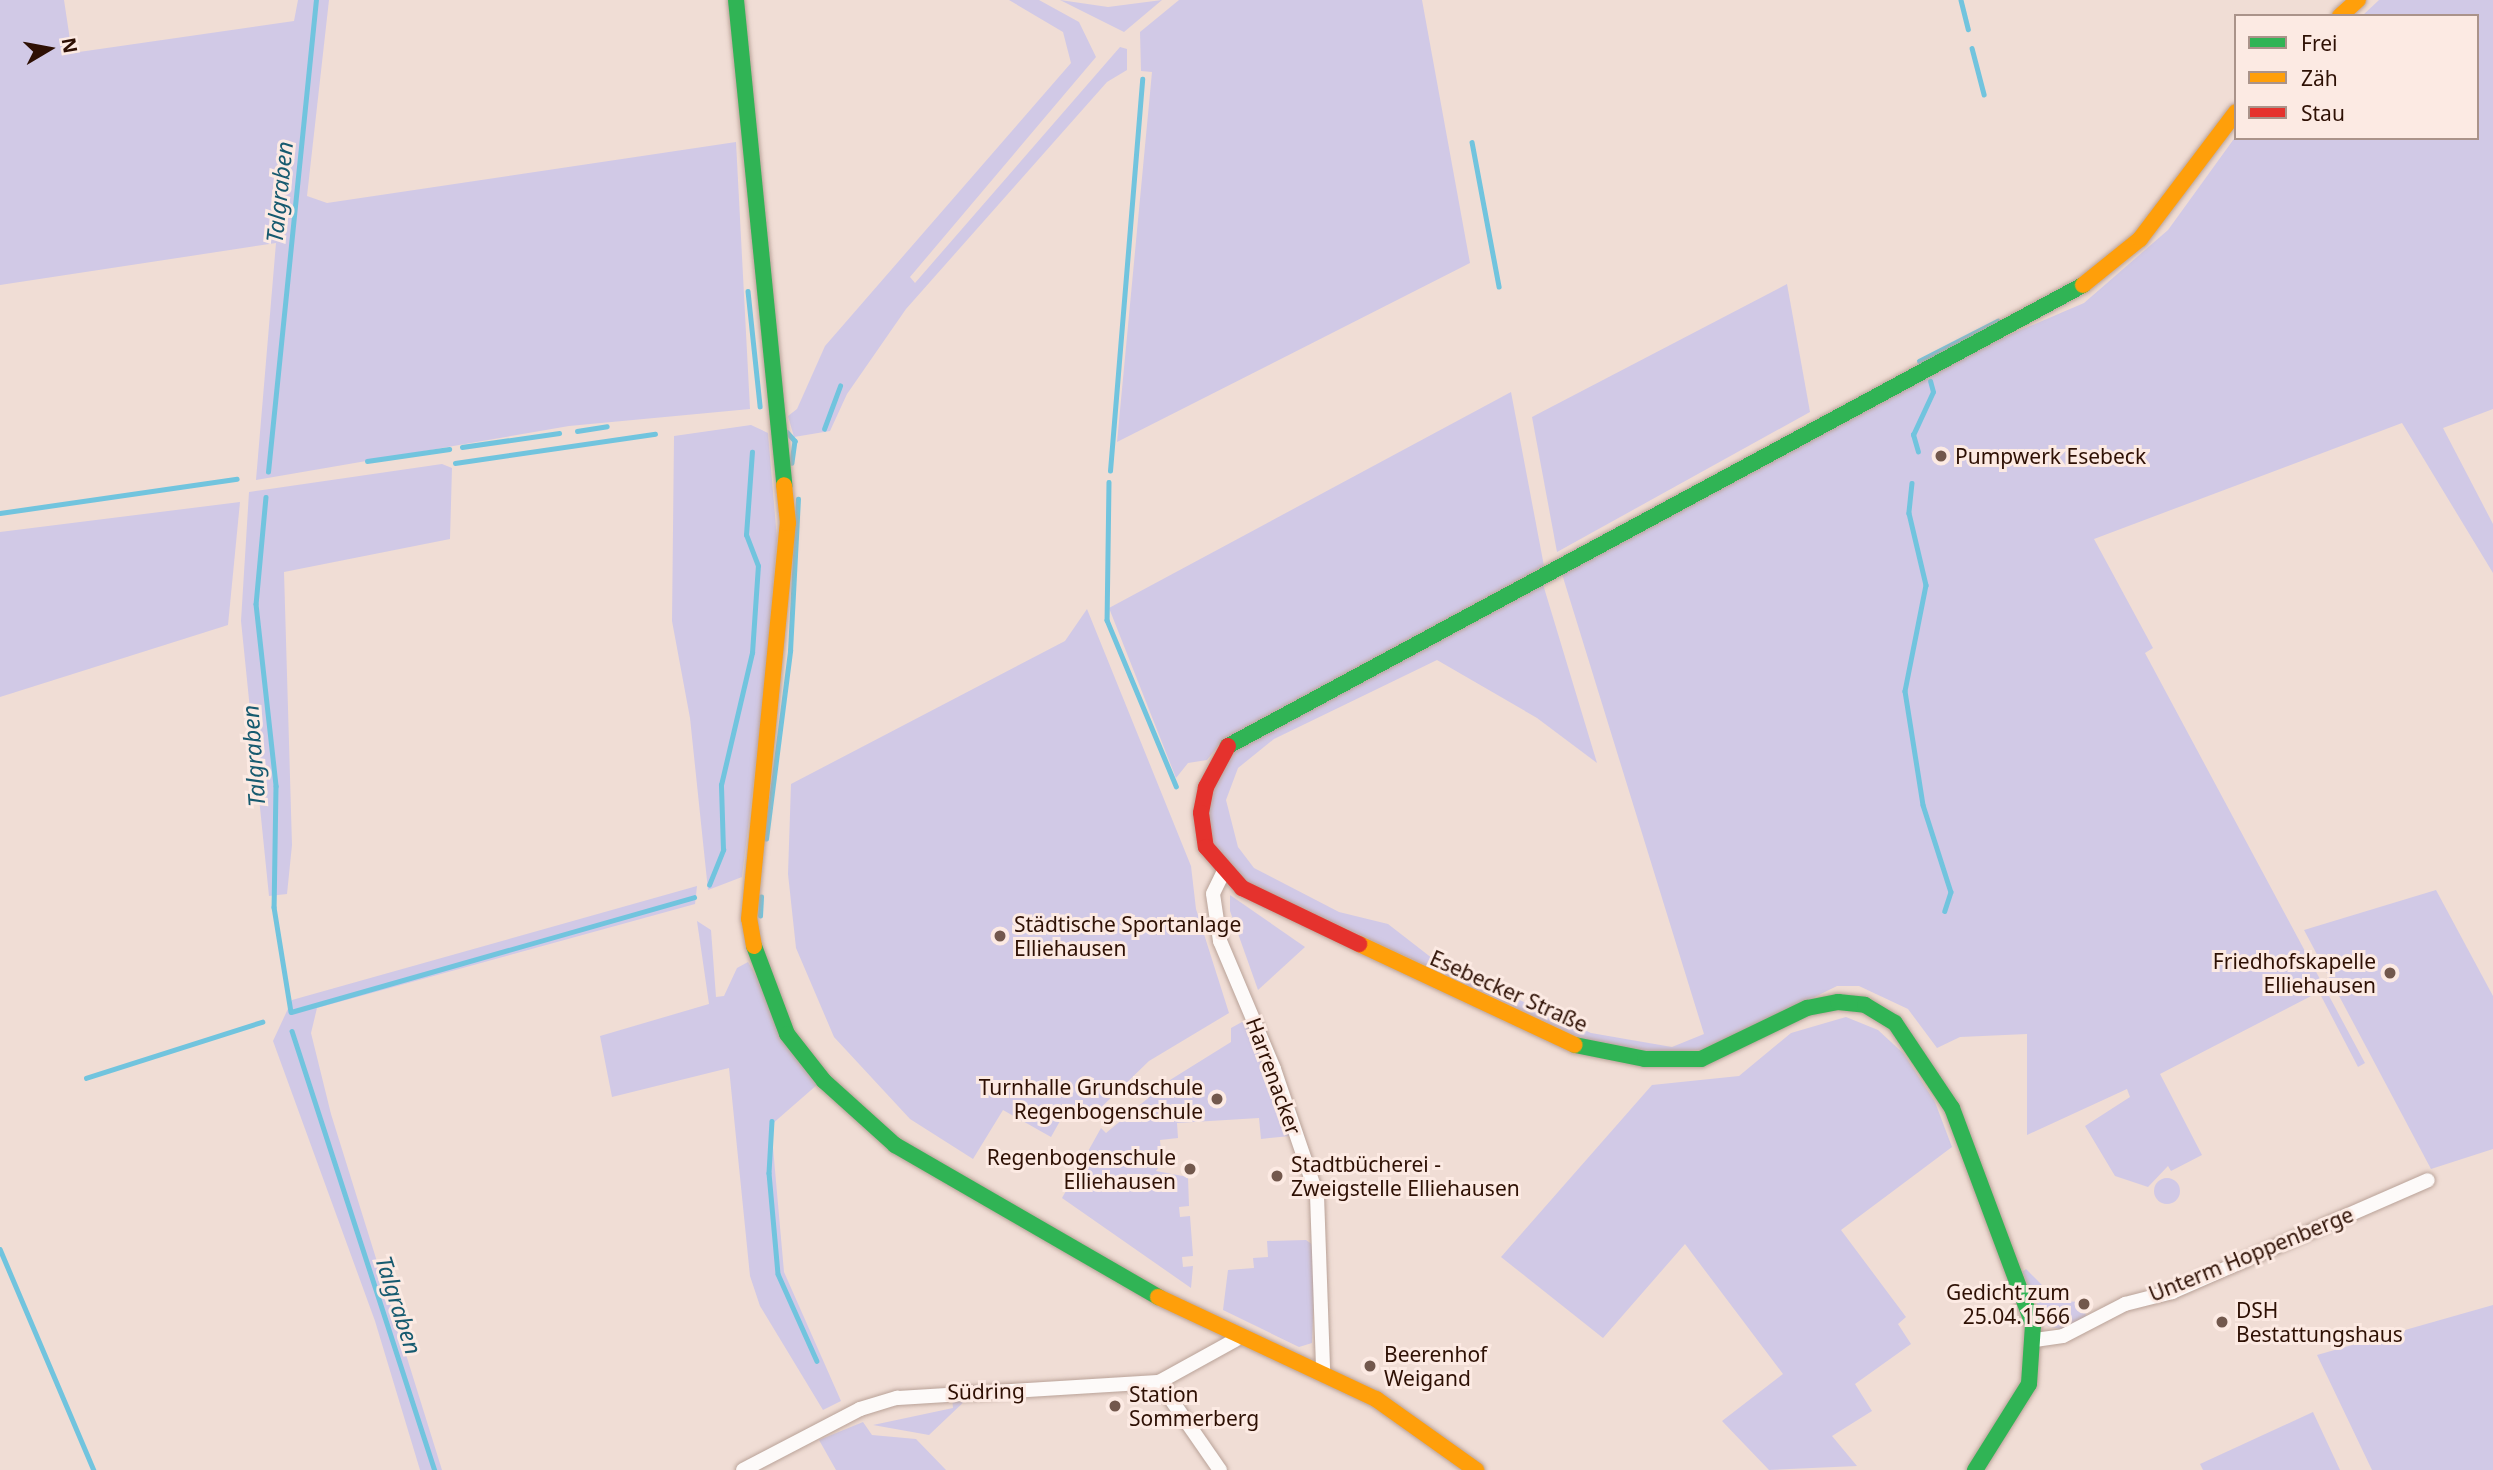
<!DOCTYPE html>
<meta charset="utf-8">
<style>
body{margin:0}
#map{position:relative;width:2493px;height:1470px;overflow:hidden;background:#f0ddd5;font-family:"Noto Sans",sans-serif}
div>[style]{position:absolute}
.green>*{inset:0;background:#d1c9e6}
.round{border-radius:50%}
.stream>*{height:4.5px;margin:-2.25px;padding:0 2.25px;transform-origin:2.25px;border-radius:2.25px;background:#71c4de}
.roads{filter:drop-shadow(0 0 2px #b9a298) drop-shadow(0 0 2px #b9a298)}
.street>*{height:14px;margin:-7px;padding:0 7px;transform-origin:7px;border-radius:7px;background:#fdfaf9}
.fast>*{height:16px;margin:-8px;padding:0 8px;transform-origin:8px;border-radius:8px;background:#30b455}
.slow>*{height:16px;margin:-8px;padding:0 8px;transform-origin:8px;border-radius:8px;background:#ff9f0a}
.jam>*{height:16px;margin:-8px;padding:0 8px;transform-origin:8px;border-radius:8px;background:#e5322d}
.dots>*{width:19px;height:19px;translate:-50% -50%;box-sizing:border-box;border:4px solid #fceae3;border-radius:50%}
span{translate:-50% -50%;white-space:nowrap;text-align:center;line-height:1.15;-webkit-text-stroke:6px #fceae3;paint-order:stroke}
.poi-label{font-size:21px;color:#2e1004}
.left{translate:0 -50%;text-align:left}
.right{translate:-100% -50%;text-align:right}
.street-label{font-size:21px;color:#2e1004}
.water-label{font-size:23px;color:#165a6f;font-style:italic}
.legend{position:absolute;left:2234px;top:14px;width:245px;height:126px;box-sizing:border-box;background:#fceae3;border:2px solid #aa938a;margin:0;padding:9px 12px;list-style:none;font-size:21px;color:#2e1004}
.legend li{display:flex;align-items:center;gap:14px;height:35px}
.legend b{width:35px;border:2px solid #aa938a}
.north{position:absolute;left:14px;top:14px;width:70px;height:70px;-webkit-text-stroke:5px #fceae3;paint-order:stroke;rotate:80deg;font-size:19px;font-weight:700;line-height:28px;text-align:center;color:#2e1004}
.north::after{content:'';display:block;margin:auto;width:24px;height:32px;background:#2e1004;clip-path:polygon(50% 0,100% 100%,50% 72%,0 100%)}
</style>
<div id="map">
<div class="green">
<i style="clip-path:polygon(0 0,64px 0,72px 53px,294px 21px,298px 0,329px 0,307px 196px,327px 203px,736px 142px,750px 409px,569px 426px,256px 480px,276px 243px,0 285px)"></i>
<i style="clip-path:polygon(1009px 0,1039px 0,1079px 22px,1096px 57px,910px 277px,915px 283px,1120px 47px,1127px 49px,1127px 70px,1107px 82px,906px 309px,847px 394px,830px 431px,794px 437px,788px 416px,797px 409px,825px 346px,1071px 63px,1063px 32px)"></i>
<i style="clip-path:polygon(1060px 0,1108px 7px,1162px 0,1124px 32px)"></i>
<i style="clip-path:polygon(1179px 0,1422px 0,1470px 263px,1117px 442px,1152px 72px,1141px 71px,1140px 32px)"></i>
<i style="clip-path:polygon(2379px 0,2493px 0,2493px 409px,2443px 428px,2493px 524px,2493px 573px,2402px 423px,2094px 539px,2153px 648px,2145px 653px,2365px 1063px,2358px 1067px,2319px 992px,2160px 1074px,2202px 1155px,2171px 1171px,2168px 1166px,2148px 1187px,2115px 1176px,2085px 1126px,2130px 1097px,2127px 1089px,2027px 1135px,2027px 1034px,1960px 1037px,1937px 1048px,1908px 1009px,1859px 986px,1837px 986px,1710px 1049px,1659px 1053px,1591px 1043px,1245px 881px,1214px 844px,1208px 815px,1214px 782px,1235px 749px,1542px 581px,1597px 763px,1537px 718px,1437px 660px,1274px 739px,1238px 768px,1226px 800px,1238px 847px,1254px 868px,1339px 912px,1388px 924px,1437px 962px,1591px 1033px,1672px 1047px,1704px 1034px,1562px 574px,1974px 350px,2084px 303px,2168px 230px,2236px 136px,2477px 138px,2477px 16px,2362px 16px)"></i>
<i style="clip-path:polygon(1787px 284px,1810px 412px,1557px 552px,1532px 417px)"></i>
<i style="clip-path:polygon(1511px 392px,1544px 566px,1220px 744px,1207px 760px,1188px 763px,1176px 778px,1109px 608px)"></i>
<i style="clip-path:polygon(751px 425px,768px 433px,777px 539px,764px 696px,742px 877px,708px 890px,690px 718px,672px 621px,674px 436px)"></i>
<i style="clip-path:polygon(442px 464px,452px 468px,450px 539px,284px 572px,292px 845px,287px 894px,269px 896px,241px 621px,249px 492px)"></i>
<i style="clip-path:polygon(240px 502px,228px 625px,0 697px,0 532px)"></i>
<i style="clip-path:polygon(1087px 609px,1191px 866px,1196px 909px,1229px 1013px,1149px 1061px,1087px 1121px,1060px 1121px,1051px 1137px,1003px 1110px,973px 1159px,910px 1119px,834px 1037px,796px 948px,788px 874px,791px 784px,1065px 641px)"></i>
<i style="clip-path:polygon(697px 886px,695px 904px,317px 1008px,311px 1033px,331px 1114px,442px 1470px,420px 1470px,375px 1321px,273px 1041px,292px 1000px)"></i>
<i style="clip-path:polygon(2436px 890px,2493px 996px,2493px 1149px,2431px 1169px,2304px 930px)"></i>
<i style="clip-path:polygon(1230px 895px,1305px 947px,1258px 990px,1230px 911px)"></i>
<i style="clip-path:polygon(697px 921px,711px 930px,716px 997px,724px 996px,737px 968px,748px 962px,818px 1084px,771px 1125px,784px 1272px,841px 1401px,823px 1410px,760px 1306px,750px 1276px,729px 1068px,612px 1097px,600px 1036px,709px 1004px)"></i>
<i style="clip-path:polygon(1846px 1017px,1878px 1030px,1903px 1053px,1935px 1102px,1952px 1147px,1841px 1230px,1906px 1317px,1898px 1324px,1911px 1344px,1855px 1384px,1872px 1411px,1832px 1436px,1857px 1466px,1769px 1470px,1722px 1421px,1783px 1374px,1685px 1244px,1603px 1338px,1501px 1257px,1652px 1085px,1739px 1076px,1791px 1033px)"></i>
<i style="clip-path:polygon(1242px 1022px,1251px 1028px,1290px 1136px,1261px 1139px,1259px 1118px,1177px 1123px,1178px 1138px,1160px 1140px,1162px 1163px,1156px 1171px,1188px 1177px,1189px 1206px,1179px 1207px,1180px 1217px,1190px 1216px,1193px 1256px,1182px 1257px,1183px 1267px,1193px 1266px,1191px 1288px,1062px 1198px,1101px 1128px,1106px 1133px,1170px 1080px,1231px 1042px,1231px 1028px)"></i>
<i class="round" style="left:2154px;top:1178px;width:26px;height:26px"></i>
<i style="clip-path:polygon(1306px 1240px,1316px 1247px,1312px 1343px,1299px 1347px,1223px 1310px,1228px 1270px,1254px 1268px,1253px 1258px,1268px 1257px,1267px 1241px)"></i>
<i style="clip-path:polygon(2026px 1269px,2058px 1301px,2082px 1302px,2086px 1316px,2064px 1330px,2047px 1326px,2022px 1272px)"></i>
<i style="clip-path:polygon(2493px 1305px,2493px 1470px,2372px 1470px,2317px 1355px)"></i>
<i style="clip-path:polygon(952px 1398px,968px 1398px,929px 1435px,873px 1425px,953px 1408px)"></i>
<i style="clip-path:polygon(2313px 1412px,2340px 1470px,2203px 1470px,2200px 1464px)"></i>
<i style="clip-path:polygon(863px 1422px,872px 1435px,916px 1439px,946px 1470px,836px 1470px,819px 1440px)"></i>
</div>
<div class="stream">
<i style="left:1961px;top:0;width:30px;rotate:76deg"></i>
<i style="left:1972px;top:48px;width:48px;rotate:75.4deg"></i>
<i style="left:1472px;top:142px;width:147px;rotate:79.4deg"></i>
<i style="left:748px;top:291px;width:116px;rotate:84deg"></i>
<i style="left:1919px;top:361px;width:88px;rotate:-27.1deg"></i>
<i style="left:824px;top:429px;width:46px;rotate:-69.6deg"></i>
<i style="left:577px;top:431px;width:30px;rotate:-9deg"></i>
<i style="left:787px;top:432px;width:12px;rotate:48deg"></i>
<i style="left:795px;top:441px;width:22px;rotate:98deg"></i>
<i style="left:462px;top:447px;width:98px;rotate:-8.2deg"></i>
<i style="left:1918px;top:452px;width:18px;rotate:-106deg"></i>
<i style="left:1913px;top:435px;width:47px;rotate:-65.1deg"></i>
<i style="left:1933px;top:392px;width:11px;rotate:-105deg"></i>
<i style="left:367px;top:461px;width:83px;rotate:-8.3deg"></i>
<i style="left:455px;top:463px;width:202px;rotate:-8.3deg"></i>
<i style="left:1110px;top:471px;width:393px;rotate:-85.3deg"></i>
<i style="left:268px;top:472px;width:474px;rotate:-84.2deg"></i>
<i style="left:1109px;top:482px;width:138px;rotate:90.8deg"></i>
<i style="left:1107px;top:620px;width:180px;rotate:67.4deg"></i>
<i style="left:1912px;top:483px;width:30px;rotate:96deg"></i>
<i style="left:1909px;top:513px;width:74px;rotate:76.7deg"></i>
<i style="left:1926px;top:585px;width:108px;rotate:101.2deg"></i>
<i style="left:1905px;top:691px;width:115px;rotate:81deg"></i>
<i style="left:1923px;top:805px;width:91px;rotate:72.2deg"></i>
<i style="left:1951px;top:892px;width:20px;rotate:108deg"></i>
<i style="left:266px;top:497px;width:107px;rotate:95.3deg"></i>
<i style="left:256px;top:604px;width:183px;rotate:83.7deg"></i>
<i style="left:276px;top:786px;width:121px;rotate:90.9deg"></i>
<i style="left:274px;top:907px;width:106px;rotate:80.8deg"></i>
<i style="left:291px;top:1012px;width:419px;rotate:-15.9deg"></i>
<i style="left:0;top:513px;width:239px;rotate:-8.2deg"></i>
<i style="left:766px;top:839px;width:190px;rotate:-82.7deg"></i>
<i style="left:790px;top:651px;width:152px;rotate:-87deg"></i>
<i style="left:709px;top:885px;width:38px;rotate:-68deg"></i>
<i style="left:723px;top:850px;width:65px;rotate:-91.8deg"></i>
<i style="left:721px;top:785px;width:136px;rotate:-76.8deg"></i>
<i style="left:752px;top:653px;width:87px;rotate:-86.1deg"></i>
<i style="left:758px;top:566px;width:33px;rotate:-111deg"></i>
<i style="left:746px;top:535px;width:83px;rotate:-85.9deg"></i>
<i style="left:760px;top:916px;width:19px;rotate:-87deg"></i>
<i style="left:292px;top:1031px;width:462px;rotate:72deg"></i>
<i style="left:86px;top:1078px;width:185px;rotate:-17.7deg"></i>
<i style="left:772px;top:1121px;width:52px;rotate:93.3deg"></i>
<i style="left:769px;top:1173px;width:101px;rotate:84.9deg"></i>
<i style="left:778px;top:1274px;width:95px;rotate:65.9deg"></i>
<i style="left:0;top:1249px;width:240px;rotate:67deg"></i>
</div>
<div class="roads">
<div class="street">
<i style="left:1224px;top:871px;width:25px;rotate:116deg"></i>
<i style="left:1213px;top:894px;width:48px;rotate:81.5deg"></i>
<i style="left:1220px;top:941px;width:139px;rotate:67.1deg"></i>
<i style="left:1274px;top:1069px;width:133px;rotate:71.2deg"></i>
<i style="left:1317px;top:1195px;width:176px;rotate:88deg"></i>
<i style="left:2035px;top:1340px;width:28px;rotate:-8deg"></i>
<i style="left:2063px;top:1336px;width:70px;rotate:-27.3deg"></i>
<i style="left:2125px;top:1304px;width:49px;rotate:-14.3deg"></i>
<i style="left:2172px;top:1292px;width:279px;rotate:-23.6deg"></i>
<i style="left:1159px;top:1382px;width:107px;rotate:55.3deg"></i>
<i style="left:743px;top:1470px;width:132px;rotate:-27.5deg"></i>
<i style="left:860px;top:1409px;width:39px;rotate:-17deg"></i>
<i style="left:897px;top:1398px;width:262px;rotate:-3.5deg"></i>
<i style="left:1159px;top:1382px;width:87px;rotate:-28.9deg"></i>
</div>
<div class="fast">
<i style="left:736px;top:0;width:487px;rotate:84.3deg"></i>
<i style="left:1228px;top:746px;width:971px;rotate:-28.33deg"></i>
<i style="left:754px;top:946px;width:94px;rotate:69.4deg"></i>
<i style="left:787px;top:1034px;width:60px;rotate:51.8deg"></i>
<i style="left:824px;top:1081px;width:96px;rotate:42deg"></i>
<i style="left:895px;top:1145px;width:304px;rotate:30deg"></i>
<i style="left:1575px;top:1045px;width:71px;rotate:11.3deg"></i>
<i style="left:1645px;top:1059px;width:56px"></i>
<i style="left:1701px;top:1059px;width:118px;rotate:-25.7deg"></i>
<i style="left:1807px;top:1008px;width:32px;rotate:-11deg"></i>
<i style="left:1838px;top:1002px;width:27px;rotate:6deg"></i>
<i style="left:1865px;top:1005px;width:35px;rotate:31deg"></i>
<i style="left:1895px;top:1023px;width:102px;rotate:56.2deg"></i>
<i style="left:1952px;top:1108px;width:232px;rotate:69.5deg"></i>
<i style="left:2033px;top:1325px;width:59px;rotate:93.9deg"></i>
<i style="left:2029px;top:1384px;width:102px;rotate:122.1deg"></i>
</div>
<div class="slow">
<i style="left:2340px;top:16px;width:24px;rotate:-42deg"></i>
<i style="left:2083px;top:285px;width:73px;rotate:-38.9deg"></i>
<i style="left:2140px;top:239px;width:159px;rotate:-52.9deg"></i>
<i style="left:1359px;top:944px;width:238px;rotate:25.1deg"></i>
<i style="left:754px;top:946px;width:27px;rotate:-100deg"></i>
<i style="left:749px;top:919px;width:398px;rotate:-84.4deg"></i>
<i style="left:788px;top:523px;width:38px;rotate:-96deg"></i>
<i style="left:1158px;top:1297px;width:241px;rotate:25.1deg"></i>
<i style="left:1376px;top:1399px;width:123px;rotate:35.4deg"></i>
</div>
<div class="jam">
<i style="left:1228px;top:746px;width:47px;rotate:118.2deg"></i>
<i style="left:1206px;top:787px;width:26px;rotate:101deg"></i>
<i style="left:1201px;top:813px;width:34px;rotate:82deg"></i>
<i style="left:1206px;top:847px;width:55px;rotate:48.7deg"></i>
<i style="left:1242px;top:888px;width:130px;rotate:25.6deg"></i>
</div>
</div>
<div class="dots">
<i style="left:1941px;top:456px;background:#72584d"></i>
<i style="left:1000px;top:936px;background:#72584d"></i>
<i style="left:2390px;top:973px;background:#72584d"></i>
<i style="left:1217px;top:1099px;background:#72584d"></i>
<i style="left:1190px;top:1169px;background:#72584d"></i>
<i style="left:1277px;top:1176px;background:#72584d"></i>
<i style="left:2084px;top:1304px;background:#72584d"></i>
<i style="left:2222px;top:1322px;background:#72584d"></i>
<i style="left:1370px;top:1366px;background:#72584d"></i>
<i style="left:1115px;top:1406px;background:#72584d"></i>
</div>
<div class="poi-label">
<span class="left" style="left:1955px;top:456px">Pumpwerk Esebeck</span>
<span class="left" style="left:1014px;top:936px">Städtische Sportanlage<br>Elliehausen</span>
<span class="right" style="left:2376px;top:973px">Friedhofskapelle<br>Elliehausen</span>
<span class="right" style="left:1203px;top:1099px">Turnhalle Grundschule<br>Regenbogenschule</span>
<span class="right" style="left:1176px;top:1169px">Regenbogenschule<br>Elliehausen</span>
<span class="left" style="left:1291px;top:1176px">Stadtbücherei -<br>Zweigstelle Elliehausen</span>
<span class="right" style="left:2070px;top:1304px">Gedicht zum<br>25.04.1566</span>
<span class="left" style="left:2236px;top:1322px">DSH<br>Bestattungshaus</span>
<span class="left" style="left:1384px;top:1366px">Beerenhof<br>Weigand</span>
<span class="left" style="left:1129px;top:1406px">Station<br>Sommerberg</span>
</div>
<div class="street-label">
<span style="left:1509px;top:991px;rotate:24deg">Esebecker Straße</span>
<span style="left:1274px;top:1076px;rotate:70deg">Harrenacker</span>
<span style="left:2251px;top:1254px;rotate:-22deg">Unterm Hoppenberge</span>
<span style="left:986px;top:1391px;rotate:-1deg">Südring</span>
</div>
<div class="water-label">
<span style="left:279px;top:192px;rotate:-84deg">Talgraben</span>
<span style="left:253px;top:756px;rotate:-94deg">Talgraben</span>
<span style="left:399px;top:1305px;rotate:72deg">Talgraben</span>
</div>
<ul class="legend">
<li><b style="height:9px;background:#30b455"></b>Frei</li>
<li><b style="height:9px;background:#ff9f0a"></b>Zäh</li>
<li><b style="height:9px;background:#e5322d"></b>Stau</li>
</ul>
<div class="north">N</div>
</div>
